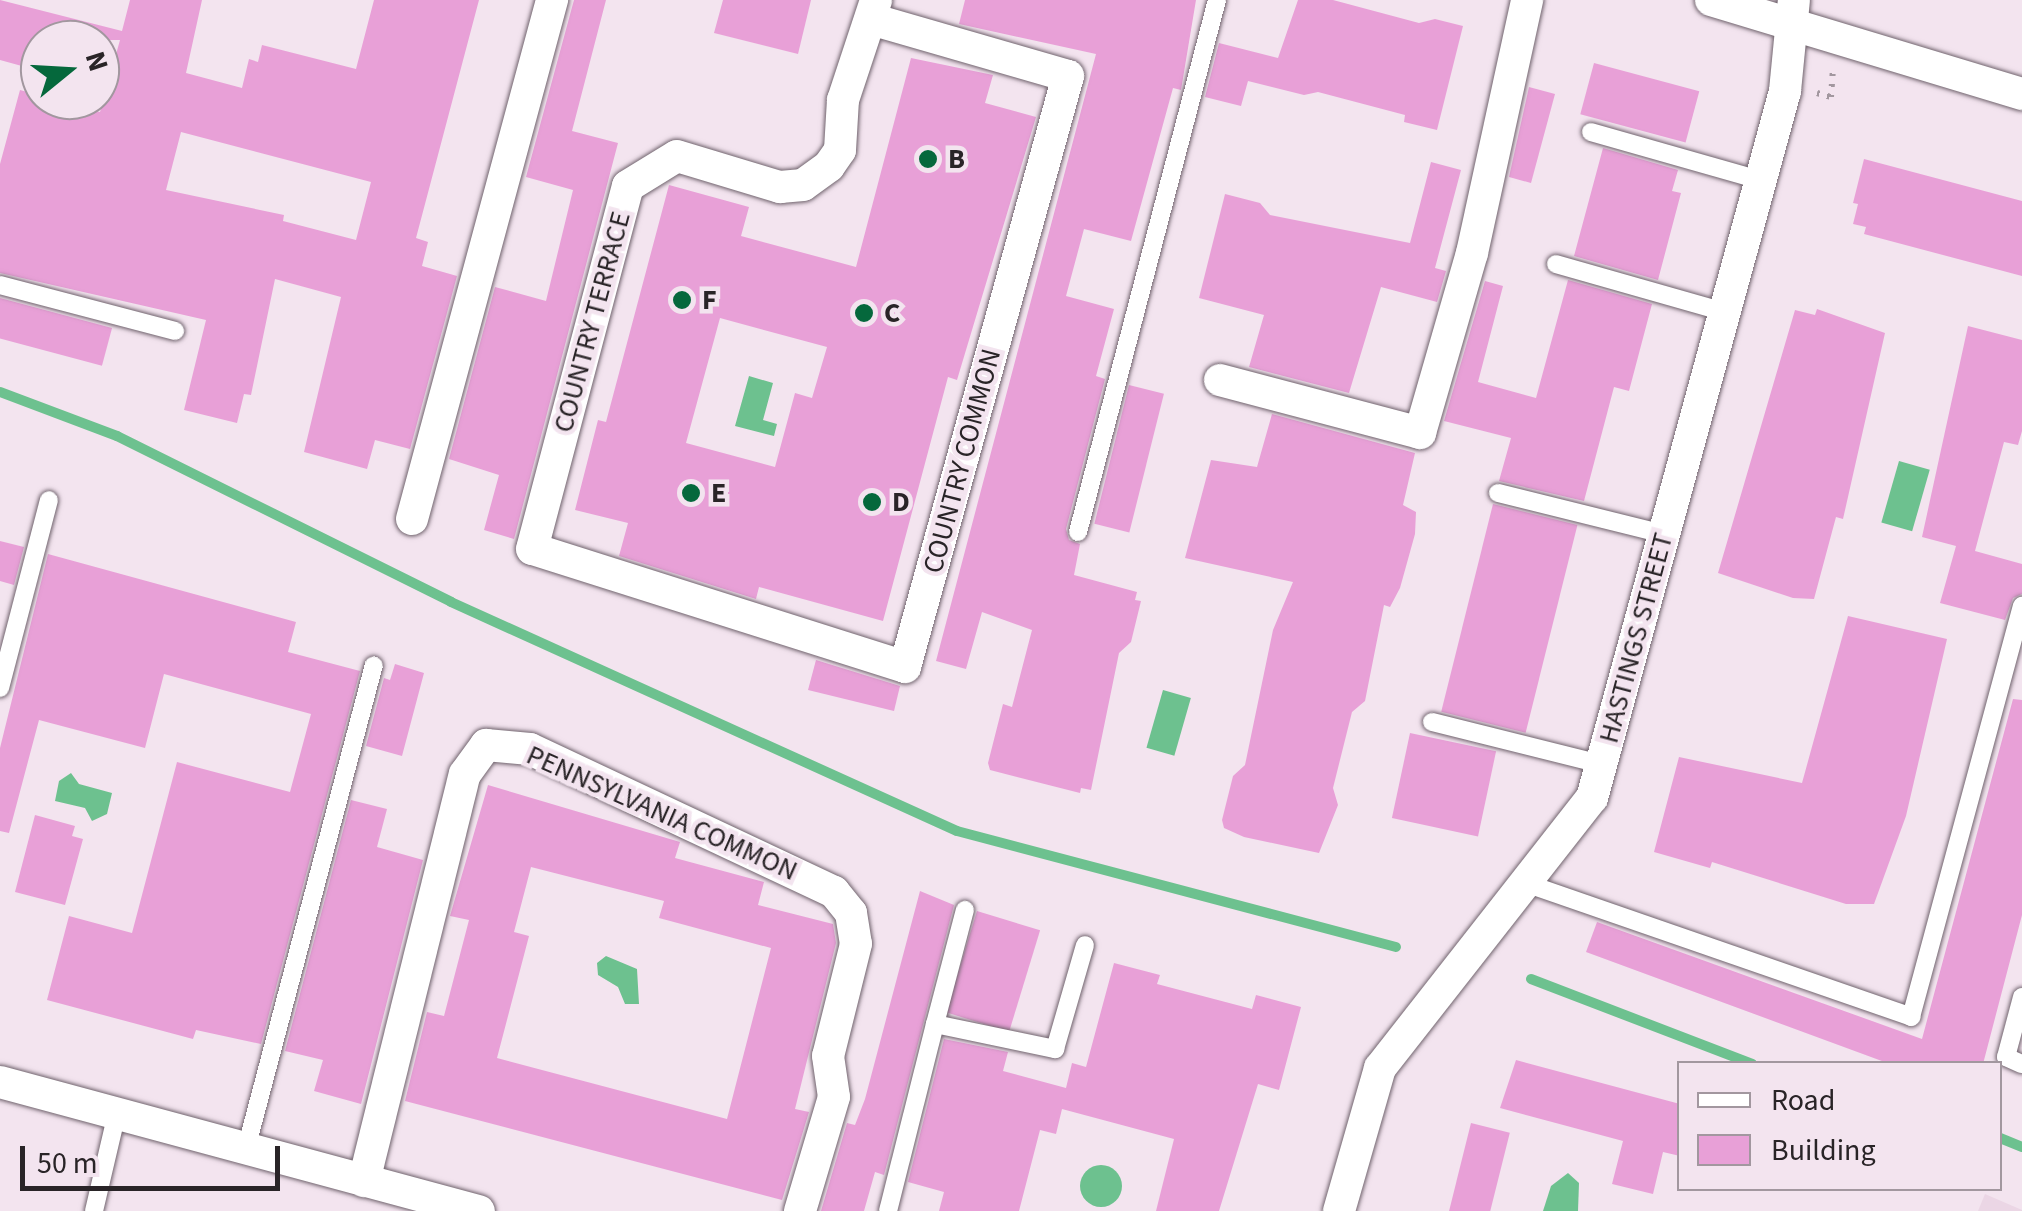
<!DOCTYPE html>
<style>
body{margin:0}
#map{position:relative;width:2022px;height:1211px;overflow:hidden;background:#f3e4ef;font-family:"Source Sans 3",sans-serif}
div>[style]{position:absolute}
.built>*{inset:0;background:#ebd6e5}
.water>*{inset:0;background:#6dc18f;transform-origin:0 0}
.round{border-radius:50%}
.stream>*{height:10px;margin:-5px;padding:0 5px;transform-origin:5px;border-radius:5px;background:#6dc18f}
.building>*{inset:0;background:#e8a0d7;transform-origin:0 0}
.path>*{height:6px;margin-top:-3px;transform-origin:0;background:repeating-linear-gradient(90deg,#a2979f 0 2.5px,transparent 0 10.5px)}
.roads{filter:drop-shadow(0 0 2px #70636d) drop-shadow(0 0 2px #70636d)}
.service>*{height:18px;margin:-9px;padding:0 9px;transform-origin:9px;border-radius:9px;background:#fff}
.minor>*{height:32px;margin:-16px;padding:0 16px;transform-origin:16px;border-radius:16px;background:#fff}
.dots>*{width:28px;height:28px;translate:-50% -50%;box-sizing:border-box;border:5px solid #f3e4ef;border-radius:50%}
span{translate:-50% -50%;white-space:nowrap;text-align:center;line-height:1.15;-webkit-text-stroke:9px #f3e4ef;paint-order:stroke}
.poi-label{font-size:28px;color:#292427;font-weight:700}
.left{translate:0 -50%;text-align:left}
.street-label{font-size:28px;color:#292427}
.legend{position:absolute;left:1677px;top:1061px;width:325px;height:130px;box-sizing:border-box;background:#f3e4ef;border:2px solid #a2979f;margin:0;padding:12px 18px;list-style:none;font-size:30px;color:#292427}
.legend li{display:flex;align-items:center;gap:20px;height:50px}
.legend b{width:50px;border:2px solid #a2979f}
.north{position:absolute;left:20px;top:20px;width:100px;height:100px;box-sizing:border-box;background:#f3e4ef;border:2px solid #a2979f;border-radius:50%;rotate:72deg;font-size:28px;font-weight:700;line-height:40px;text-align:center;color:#292427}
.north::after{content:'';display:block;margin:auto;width:35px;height:45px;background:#05683c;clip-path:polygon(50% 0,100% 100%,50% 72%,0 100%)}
.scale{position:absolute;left:20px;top:1146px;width:260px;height:45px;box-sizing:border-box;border:5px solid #292427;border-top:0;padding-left:12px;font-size:30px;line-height:35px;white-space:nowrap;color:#292427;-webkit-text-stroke:8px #f3e4ef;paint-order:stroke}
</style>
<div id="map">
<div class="built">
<i style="clip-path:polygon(1985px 1194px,2022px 1210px,2022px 1211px,1978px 1211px)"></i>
</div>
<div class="water">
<i style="clip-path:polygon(749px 376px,773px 383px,763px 420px,777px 424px,774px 436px,735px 426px)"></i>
<i style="left:1899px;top:461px;width:32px;height:64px;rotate:16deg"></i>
<i style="left:1163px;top:690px;width:29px;height:60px;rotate:16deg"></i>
<i style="clip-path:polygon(71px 773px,79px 784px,112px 793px,107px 814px,92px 821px,85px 808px,55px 801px,59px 781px)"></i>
<i style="clip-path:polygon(606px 956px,637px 969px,639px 1004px,625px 1004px,618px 987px,598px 975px,597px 963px)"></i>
<i class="round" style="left:1080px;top:1165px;width:42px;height:42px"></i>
<i style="clip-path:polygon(1568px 1173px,1579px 1183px,1578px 1211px,1543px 1211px,1551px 1186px)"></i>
</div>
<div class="stream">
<i style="left:0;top:392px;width:125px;rotate:20.6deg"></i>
<i style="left:117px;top:436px;width:373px;rotate:26.4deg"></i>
<i style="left:451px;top:602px;width:555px;rotate:24.35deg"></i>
<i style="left:957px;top:831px;width:454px;rotate:14.8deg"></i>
<i style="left:1531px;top:979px;width:237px;rotate:21deg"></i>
<i style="left:2000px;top:1138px;width:24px;rotate:22deg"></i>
</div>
<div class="building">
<i style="clip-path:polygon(evenodd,0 0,122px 31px,130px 0,202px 0,186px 73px,242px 88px,249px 59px,258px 62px,262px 45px,356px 69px,374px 0,479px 0,416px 238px,428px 242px,422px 266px,457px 276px,410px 449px,375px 440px,367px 469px,304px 452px,341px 297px,275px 279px,251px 395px,244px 394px,237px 423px,184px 410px,206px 320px,0 273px,0 164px,20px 90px,100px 112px,120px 40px,40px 40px,40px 71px,0 60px,0 0,181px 132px,371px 182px,356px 240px,283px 221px,284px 215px,166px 190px,181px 132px)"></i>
<i style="clip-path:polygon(574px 0,606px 0,572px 131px,618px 143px,514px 539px,484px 530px,499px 475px,449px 459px,495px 287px,546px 301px,573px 190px,526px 177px)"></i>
<i style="clip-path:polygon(723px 0,811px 0,798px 54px,714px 33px)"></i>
<i style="clip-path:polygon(965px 0,1196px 0,1181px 90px,1173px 88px,1131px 241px,1084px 229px,1066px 296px,1114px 309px,1096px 376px,1105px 379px,1066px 529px,1069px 540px,1080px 544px,1074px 575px,1137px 592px,1135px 600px,1141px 601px,1131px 642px,1119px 653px,1091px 790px,1081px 788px,1080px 793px,990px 770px,988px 763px,1003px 704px,1012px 707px,1032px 630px,982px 612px,966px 669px,936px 661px,1096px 54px,959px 24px)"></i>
<i style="clip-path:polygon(1298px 0,1333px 0,1419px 23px,1435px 19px,1463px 26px,1437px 130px,1404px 122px,1405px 115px,1318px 92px,1304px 95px,1248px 81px,1241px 106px,1205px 97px,1219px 43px,1278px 58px)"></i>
<i style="clip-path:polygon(evenodd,911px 58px,993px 75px,985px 103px,1036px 117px,957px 380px,948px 377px,883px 621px,759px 587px,756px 599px,619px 556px,628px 523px,575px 510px,598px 420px,606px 422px,669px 185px,749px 207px,741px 236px,856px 267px,911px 58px,720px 318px,827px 347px,812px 398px,795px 393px,775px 467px,686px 443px,720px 318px)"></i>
<i style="left:1594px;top:63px;width:109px;height:53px;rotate:15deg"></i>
<i style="clip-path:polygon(1529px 87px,1555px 94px,1531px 183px,1509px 177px)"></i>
<i style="clip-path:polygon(1603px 148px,1678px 170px,1672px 191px,1681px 193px,1658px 280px,1574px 256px)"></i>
<i style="clip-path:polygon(1864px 159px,2022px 201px,2022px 276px,1864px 234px,1866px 227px,1853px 224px,1858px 204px,1853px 203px)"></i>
<i style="clip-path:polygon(1431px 162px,1461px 170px,1435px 268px,1446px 271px,1437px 302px,1381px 287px,1349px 393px,1249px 367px,1264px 315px,1199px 298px,1225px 194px,1260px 203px,1270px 215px,1410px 243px)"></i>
<i style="clip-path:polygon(1568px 280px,1652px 304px,1629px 391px,1614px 387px,1584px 501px,1499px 481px,1511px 438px,1444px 421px,1485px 281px,1503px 286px,1478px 382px,1536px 398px)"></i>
<i style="left:0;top:298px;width:116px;height:39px;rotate:15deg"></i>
<i style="clip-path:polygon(1817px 309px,1885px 333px,1843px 519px,1836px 517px,1814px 599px,1793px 598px,1718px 573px,1795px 310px,1815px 315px)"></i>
<i style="clip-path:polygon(1968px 326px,2022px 340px,2022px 431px,2018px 445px,2004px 442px,1975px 551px,2022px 564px,2022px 594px,2013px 598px,2005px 620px,1940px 603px,1956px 546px,1922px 537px)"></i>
<i style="left:1129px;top:385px;width:36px;height:143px;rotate:14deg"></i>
<i style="clip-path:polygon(1272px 414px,1415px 453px,1403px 505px,1416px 512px,1415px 534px,1400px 588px,1390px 607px,1384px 605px,1365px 701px,1352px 712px,1333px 788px,1338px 805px,1319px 853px,1244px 837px,1224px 828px,1222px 820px,1233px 776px,1245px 765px,1273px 630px,1293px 582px,1185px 558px,1211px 460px,1257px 467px)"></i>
<i style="left:1493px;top:504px;width:87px;height:214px;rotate:14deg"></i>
<i style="clip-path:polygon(0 541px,24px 547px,14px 585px,0 581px)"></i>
<i style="clip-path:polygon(48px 554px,296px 622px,288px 652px,360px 671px,261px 1044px,196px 1030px,193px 1039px,47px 1000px,69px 916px,132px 933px,177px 762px,290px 792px,311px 714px,164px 674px,145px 748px,39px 720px,9px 833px,0 831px,0 748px)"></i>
<i style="clip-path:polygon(1848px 616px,1947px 639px,1906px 816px,1874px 904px,1846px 904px,1712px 862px,1710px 868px,1654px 852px,1679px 757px,1802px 783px)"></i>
<i style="clip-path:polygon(816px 660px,900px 686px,894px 711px,808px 690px)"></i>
<i style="clip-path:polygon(395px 664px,424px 673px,402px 756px,366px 746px,384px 678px,390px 680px)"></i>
<i style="clip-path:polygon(2013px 699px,2022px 700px,2022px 915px,1983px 1064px,1890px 1064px,1586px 952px,1597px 922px,1922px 1039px)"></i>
<i style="left:1410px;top:733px;width:88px;height:87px;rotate:12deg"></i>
<i style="clip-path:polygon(evenodd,488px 785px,680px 842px,675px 858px,764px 882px,758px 905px,833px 924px,836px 943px,795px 1109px,809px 1112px,782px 1200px,405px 1101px,427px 1012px,444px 1016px,469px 920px,450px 916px,488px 785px,531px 867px,664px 901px,659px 918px,771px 948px,727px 1119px,497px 1058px,529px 936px,514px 932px,531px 867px)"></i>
<i style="clip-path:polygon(351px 800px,387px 809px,377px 847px,423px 860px,361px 1104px,314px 1091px,323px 1060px,285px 1051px)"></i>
<i style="clip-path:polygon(35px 815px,75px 826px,72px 836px,83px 839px,65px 905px,15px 892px)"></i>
<i style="clip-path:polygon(920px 891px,954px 905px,884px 1175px,875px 1172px,864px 1211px,821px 1211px,847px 1123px,855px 1125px,865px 1099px)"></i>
<i style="left:977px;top:911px;width:66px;height:106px;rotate:17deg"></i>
<i style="clip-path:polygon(1114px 963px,1160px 975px,1157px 984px,1252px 1009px,1256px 995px,1301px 1007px,1279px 1090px,1258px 1084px,1219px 1211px,1156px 1211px,1174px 1139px,1062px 1109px,1056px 1134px,1040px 1130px,1019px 1211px,939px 1211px,944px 1192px,908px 1182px,944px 1039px,1008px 1052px,1003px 1071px,1066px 1088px,1072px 1063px,1086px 1067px)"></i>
<i style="clip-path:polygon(1516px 1060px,1680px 1104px,1680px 1156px,1663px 1152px,1653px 1194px,1612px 1184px,1623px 1141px,1500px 1108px)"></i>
<i style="left:1471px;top:1123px;width:40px;height:91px;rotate:14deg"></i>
</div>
<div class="path">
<i style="left:1817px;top:93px;width:15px;rotate:16deg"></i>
<i style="left:1831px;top:97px;width:28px;rotate:-86deg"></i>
</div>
<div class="roads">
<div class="service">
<i style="left:1591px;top:132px;width:176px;rotate:15.9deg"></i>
<i style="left:1556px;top:264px;width:175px;rotate:15.9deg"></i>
<i style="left:0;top:285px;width:181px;rotate:14.7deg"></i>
<i style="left:1498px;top:493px;width:171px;rotate:13.9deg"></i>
<i style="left:1078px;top:532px;width:550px;rotate:-75.36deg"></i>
<i style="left:0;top:688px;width:194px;rotate:-75.4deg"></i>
<i style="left:1432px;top:722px;width:174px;rotate:14deg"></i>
<i style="left:1525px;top:883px;width:409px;rotate:19.1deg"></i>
<i style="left:1911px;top:1017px;width:426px;rotate:-74.9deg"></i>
<i style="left:2022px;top:997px;width:62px;rotate:104.9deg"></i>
<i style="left:2006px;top:1057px;width:17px;rotate:24deg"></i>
<i style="left:935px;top:1024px;width:118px;rotate:-75.3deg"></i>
<i style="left:246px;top:1149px;width:500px;rotate:-75.2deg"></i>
<i style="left:94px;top:1211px;width:101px;rotate:-76.8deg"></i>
<i style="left:888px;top:1211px;width:193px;rotate:-75.9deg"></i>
<i style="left:935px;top:1024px;width:123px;rotate:11.8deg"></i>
<i style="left:1055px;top:1049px;width:108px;rotate:-73.9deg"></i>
</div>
<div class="minor">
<i style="left:1711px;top:0;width:325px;rotate:16.8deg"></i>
<i style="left:871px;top:19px;width:205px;rotate:16.1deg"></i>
<i style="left:1068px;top:76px;width:613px;rotate:105.42deg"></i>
<i style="left:905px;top:667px;width:391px;rotate:-162.4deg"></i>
<i style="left:532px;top:549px;width:375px;rotate:-75.2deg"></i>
<i style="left:628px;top:186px;width:57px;rotate:-31.5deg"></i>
<i style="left:677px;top:156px;width:108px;rotate:16.8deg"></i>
<i style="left:780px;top:187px;width:23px;rotate:-5deg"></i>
<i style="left:803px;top:185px;width:32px;rotate:-36deg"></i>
<i style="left:829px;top:166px;width:19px;rotate:-55deg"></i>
<i style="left:840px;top:150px;width:50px;rotate:-86.6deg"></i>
<i style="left:843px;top:100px;width:105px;rotate:-71.7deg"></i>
<i style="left:1220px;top:380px;width:207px;rotate:14.8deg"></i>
<i style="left:1420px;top:433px;width:187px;rotate:-73.9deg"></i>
<i style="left:1472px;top:253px;width:259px;rotate:-77.7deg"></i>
<i style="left:412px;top:519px;width:538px;rotate:-74.9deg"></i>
<i style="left:0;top:1082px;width:496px;rotate:15.1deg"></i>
<i style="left:364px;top:1181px;width:419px;rotate:-76.1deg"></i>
<i style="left:465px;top:774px;width:36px;rotate:-54deg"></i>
<i style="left:486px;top:745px;width:44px;rotate:5.2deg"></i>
<i style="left:530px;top:749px;width:336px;rotate:25.2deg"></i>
<i style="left:834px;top:892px;width:27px;rotate:51deg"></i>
<i style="left:851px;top:913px;width:31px;rotate:81deg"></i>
<i style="left:856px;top:944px;width:115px;rotate:104deg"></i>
<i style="left:828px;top:1056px;width:41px;rotate:81.7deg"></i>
<i style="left:834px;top:1097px;width:119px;rotate:106.6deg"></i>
<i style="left:1339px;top:1211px;width:149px;rotate:-74deg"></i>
<i style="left:1380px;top:1068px;width:343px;rotate:-51.9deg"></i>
<i style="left:1592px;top:798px;width:733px;rotate:-74.73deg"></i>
<i style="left:1785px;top:91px;width:91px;rotate:-84.4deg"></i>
</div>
</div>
<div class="dots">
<i style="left:928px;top:159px;background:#05683c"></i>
<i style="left:682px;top:300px;background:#05683c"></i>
<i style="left:864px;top:313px;background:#05683c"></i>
<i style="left:691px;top:493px;background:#05683c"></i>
<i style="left:872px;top:502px;background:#05683c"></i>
</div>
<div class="poi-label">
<span class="left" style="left:948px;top:159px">B</span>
<span class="left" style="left:702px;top:300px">F</span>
<span class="left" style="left:884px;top:313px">C</span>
<span class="left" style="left:711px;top:493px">E</span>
<span class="left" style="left:892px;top:502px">D</span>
</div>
<div class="street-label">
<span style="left:592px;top:322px;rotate:-75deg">COUNTRY TERRACE</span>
<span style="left:962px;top:461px;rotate:-75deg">COUNTRY COMMON</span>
<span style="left:1636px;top:638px;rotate:-75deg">HASTINGS STREET</span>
<span style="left:662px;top:813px;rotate:24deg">PENNSYLVANIA COMMON</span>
</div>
<ul class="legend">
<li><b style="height:12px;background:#fff"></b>Road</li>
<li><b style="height:28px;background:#e8a0d7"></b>Building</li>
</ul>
<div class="north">N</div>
<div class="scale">50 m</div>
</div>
